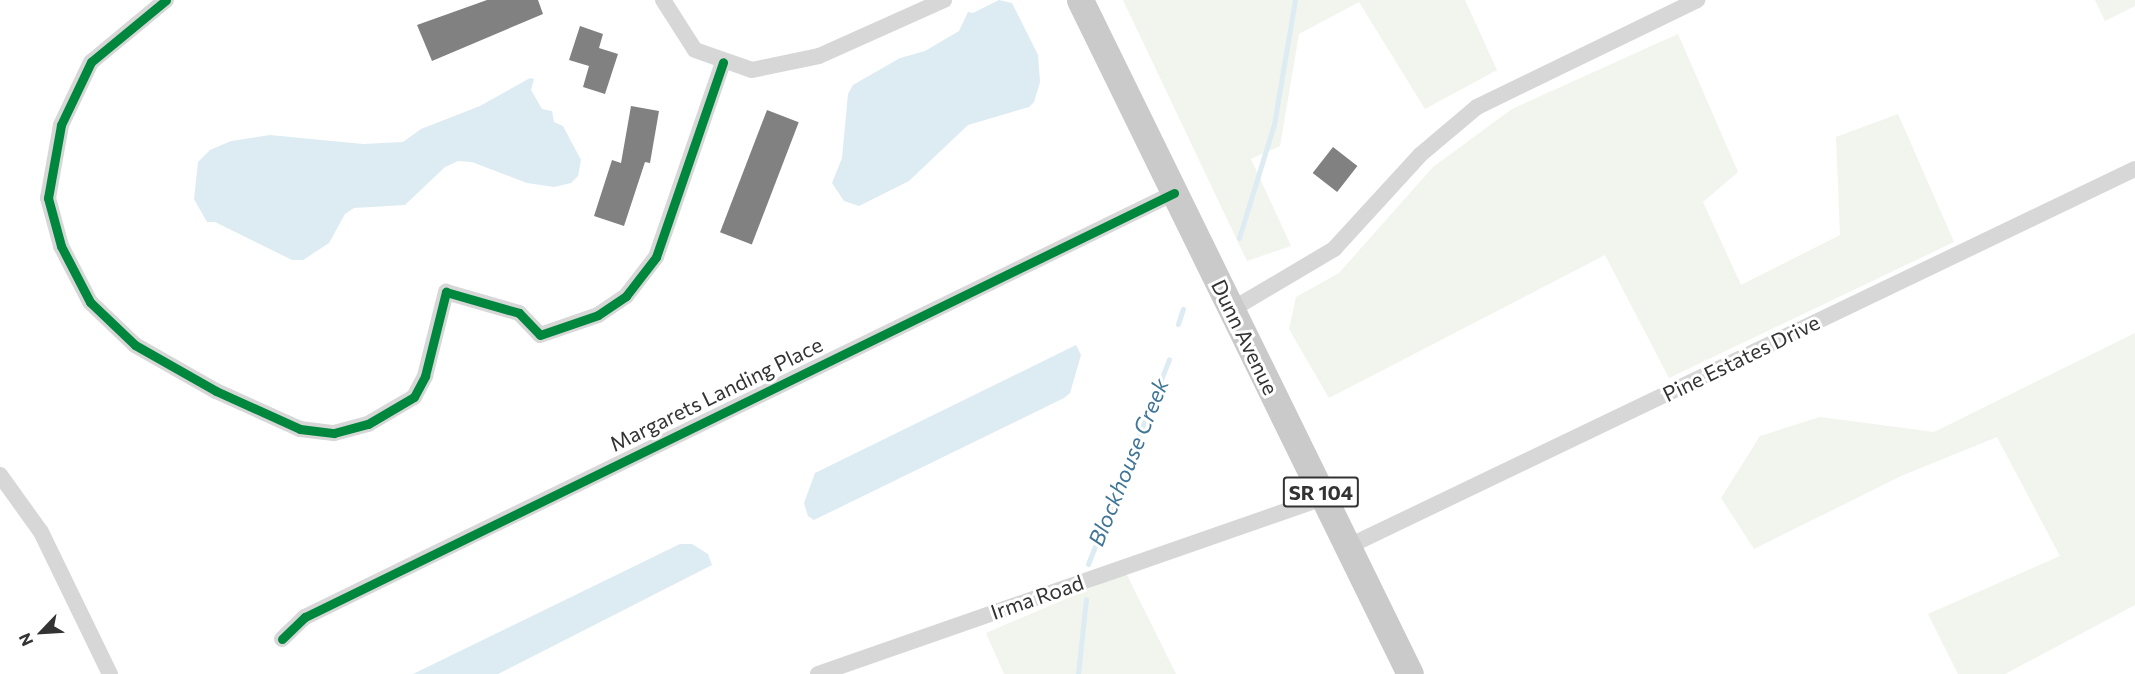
<!DOCTYPE html>
<style>
body{margin:0}
#map{position:relative;width:2135px;height:674px;overflow:hidden;background:#fff;font-family:Commissioner,sans-serif}
div>[style]{position:absolute}
.green>*{inset:0;background:#f1f5ed}
.water>*{inset:0;background:#ddebf3}
.stream>*{height:5px;margin:-2.5px;padding:0 2.5px;transform-origin:2.5px;border-radius:2.5px;background:#ddebf3}
.building>*{inset:0;background:#818181;transform-origin:0 0}
.street>*{height:16px;margin:-8px;padding:0 8px;transform-origin:8px;border-radius:8px;background:#d7d7d7}
.primary>*{height:27px;margin:-13.5px;padding:0 13.5px;transform-origin:13.5px;border-radius:13.5px;background:#cacaca}
.cycleway>*{height:9px;margin:-4.5px;padding:0 4.5px;transform-origin:4.5px;border-radius:4.5px;background:#00873e}
span{translate:-50% -50%;white-space:nowrap;text-align:center;line-height:1.15;-webkit-text-stroke:6px #fff;paint-order:stroke}
.shield-label span{padding:2px 4px;background:#fff;border:2px solid;border-radius:4px;-webkit-text-stroke-width:0}
.shield-label{font-size:20px;color:#333;font-weight:700}
.street-label{font-size:21px;color:#333}
.water-label{font-size:22px;color:#3f7597;font-style:italic}
.north{position:absolute;left:12px;top:602px;width:60px;height:60px;-webkit-text-stroke:4px #fff;paint-order:stroke;rotate:245deg;font-size:16px;font-weight:700;line-height:24px;text-align:center;color:#333}
.north::after{content:'';display:block;margin:auto;width:21px;height:27px;background:#333;clip-path:polygon(50% 0,100% 100%,50% 72%,0 100%)}
</style>
<div id="map">
<div class="green">
<i style="clip-path:polygon(1123px 0,1465px 0,1497px 70px,1425px 109px,1359px 2px,1299px 34px,1280px 146px,1251px 159px,1291px 246px,1247px 261px)"></i>
<i style="clip-path:polygon(2095px 0,2135px 0,2135px 6px,2105px 21px)"></i>
<i style="clip-path:polygon(1678px 34px,1738px 172px,1703px 202px,1741px 285px,1840px 235px,1836px 137px,1898px 114px,1954px 242px,1669px 378px,1605px 255px,1329px 398px,1289px 329px,1296px 297px,1339px 273px,1433px 167px,1512px 109px)"></i>
<i style="clip-path:polygon(2135px 333px,2135px 605px,2005px 674px,1958px 674px,1928px 614px,2060px 556px,1997px 437px,1901px 476px,1754px 549px,1721px 498px,1760px 436px,1820px 417px,1934px 432px)"></i>
<i style="clip-path:polygon(1126px 573px,1176px 674px,1004px 674px,986px 633px)"></i>
</div>
<div class="water">
<i style="clip-path:polygon(999px 0,1012px 3px,1038px 55px,1040px 82px,1034px 102px,1029px 107px,968px 125px,909px 181px,859px 206px,844px 201px,832px 183px,842px 158px,848px 94px,853px 85px,900px 58px,925px 51px,959px 31px,968px 12px,973px 13px)"></i>
<i style="clip-path:polygon(530px 78px,534px 79px,531px 90px,542px 109px,552px 111px,554px 122px,563px 126px,581px 160px,578px 176px,571px 183px,554px 187px,527px 183px,472px 162px,458px 161px,445px 167px,405px 205px,354px 208px,345px 214px,329px 243px,303px 260px,292px 260px,215px 222px,207px 222px,194px 199px,198px 162px,210px 150px,231px 141px,270px 135px,363px 144px,403px 142px,421px 129px,480px 106px)"></i>
<i style="clip-path:polygon(1076px 345px,1081px 355px,1070px 393px,1064px 398px,814px 520px,808px 516px,804px 503px,815px 473px)"></i>
<i style="clip-path:polygon(680px 544px,692px 544px,708px 554px,712px 565px,498px 674px,413px 674px)"></i>
</div>
<div class="stream">
<i style="left:1239px;top:238px;width:119px;rotate:-72.9deg"></i>
<i style="left:1274px;top:124px;width:126px;rotate:-80.4deg"></i>
<i style="left:1178px;top:324px;width:16px;rotate:-72deg"></i>
<i style="left:1088px;top:564px;width:220px;rotate:-68.4deg"></i>
<i style="left:1078px;top:674px;width:75px;rotate:-83.9deg"></i>
</div>
<div class="building">
<i style="clip-path:polygon(487px 0,538px 0,543px 14px,432px 61px,417px 25px)"></i>
<i style="clip-path:polygon(580px 26px,603px 34px,599px 48px,618px 54px,605px 94px,583px 87px,589px 66px,569px 60px)"></i>
<i style="clip-path:polygon(631px 106px,659px 111px,650px 163px,645px 162px,624px 226px,594px 216px,612px 160px,621px 163px)"></i>
<i style="left:767px;top:110px;width:34px;height:131px;rotate:21deg"></i>
<i style="left:1333px;top:147px;width:31px;height:33px;rotate:38deg"></i>
</div>
<div class="street">
<i style="left:166px;top:0;width:97px;rotate:140.4deg"></i>
<i style="left:91px;top:62px;width:70px;rotate:115.5deg"></i>
<i style="left:61px;top:125px;width:74px;rotate:100.1deg"></i>
<i style="left:48px;top:198px;width:50px;rotate:74.8deg"></i>
<i style="left:61px;top:246px;width:63px;rotate:62.6deg"></i>
<i style="left:90px;top:302px;width:62px;rotate:43.7deg"></i>
<i style="left:135px;top:345px;width:93px;rotate:29.6deg"></i>
<i style="left:216px;top:391px;width:92px;rotate:24.3deg"></i>
<i style="left:300px;top:429px;width:34px;rotate:7deg"></i>
<i style="left:334px;top:433px;width:35px;rotate:-15deg"></i>
<i style="left:368px;top:424px;width:53px;rotate:-30.4deg"></i>
<i style="left:414px;top:397px;width:24px;rotate:-62deg"></i>
<i style="left:425px;top:376px;width:87px;rotate:-76deg"></i>
<i style="left:446px;top:292px;width:76px;rotate:16deg"></i>
<i style="left:519px;top:313px;width:30px;rotate:46deg"></i>
<i style="left:540px;top:335px;width:61px;rotate:-19deg"></i>
<i style="left:598px;top:315px;width:34px;rotate:-34deg"></i>
<i style="left:626px;top:296px;width:49px;rotate:-52.4deg"></i>
<i style="left:656px;top:257px;width:206px;rotate:-71deg"></i>
<i style="left:663px;top:0;width:59px;rotate:57.4deg"></i>
<i style="left:695px;top:50px;width:60px;rotate:19.3deg"></i>
<i style="left:752px;top:70px;width:68px;rotate:-11.8deg"></i>
<i style="left:819px;top:56px;width:137px;rotate:-24.1deg"></i>
<i style="left:1231px;top:310px;width:120px;rotate:-30.6deg"></i>
<i style="left:1334px;top:249px;width:127px;rotate:-47.5deg"></i>
<i style="left:1420px;top:155px;width:75px;rotate:-40.1deg"></i>
<i style="left:1477px;top:107px;width:245px;rotate:-25.9deg"></i>
<i style="left:0;top:475px;width:70px;rotate:54.3deg"></i>
<i style="left:41px;top:532px;width:158px;rotate:64.1deg"></i>
<i style="left:1347px;top:547px;width:874px;rotate:-25.63deg"></i>
<i style="left:282px;top:639px;width:32px;rotate:-44deg"></i>
<i style="left:305px;top:617px;width:967px;rotate:-26.01deg"></i>
<i style="left:818px;top:674px;width:535px;rotate:-19.21deg"></i>
</div>
<div class="primary">
<i style="left:1080px;top:0;width:750px;rotate:63.91deg"></i>
</div>
<div class="cycleway">
<i style="left:166px;top:0;width:97px;rotate:140.4deg"></i>
<i style="left:91px;top:62px;width:70px;rotate:115.5deg"></i>
<i style="left:61px;top:125px;width:74px;rotate:100.1deg"></i>
<i style="left:48px;top:198px;width:50px;rotate:74.8deg"></i>
<i style="left:61px;top:246px;width:63px;rotate:62.6deg"></i>
<i style="left:90px;top:302px;width:62px;rotate:43.7deg"></i>
<i style="left:135px;top:345px;width:93px;rotate:29.6deg"></i>
<i style="left:216px;top:391px;width:92px;rotate:24.3deg"></i>
<i style="left:300px;top:429px;width:34px;rotate:7deg"></i>
<i style="left:334px;top:433px;width:35px;rotate:-15deg"></i>
<i style="left:368px;top:424px;width:53px;rotate:-30.4deg"></i>
<i style="left:414px;top:397px;width:24px;rotate:-62deg"></i>
<i style="left:425px;top:376px;width:87px;rotate:-76deg"></i>
<i style="left:446px;top:292px;width:76px;rotate:16deg"></i>
<i style="left:519px;top:313px;width:30px;rotate:46deg"></i>
<i style="left:540px;top:335px;width:61px;rotate:-19deg"></i>
<i style="left:598px;top:315px;width:34px;rotate:-34deg"></i>
<i style="left:626px;top:296px;width:49px;rotate:-52.4deg"></i>
<i style="left:656px;top:257px;width:206px;rotate:-71deg"></i>
<i style="left:282px;top:639px;width:32px;rotate:-44deg"></i>
<i style="left:305px;top:617px;width:967px;rotate:-26.01deg"></i>
</div>
<div class="shield-label">
<span style="left:1321px;top:492px">SR 104</span>
</div>
<div class="street-label">
<span style="left:1245px;top:337px;rotate:64deg">Dunn Avenue</span>
<span style="left:1741px;top:358px;rotate:-26deg">Pine Estates Drive</span>
<span style="left:716px;top:394px;rotate:-26deg">Margarets Landing Place</span>
<span style="left:1037px;top:597px;rotate:-19deg">Irma Road</span>
</div>
<div class="water-label">
<span style="left:1128px;top:462px;rotate:-68deg">Blockhouse Creek</span>
</div>
<div class="north">N</div>
</div>
